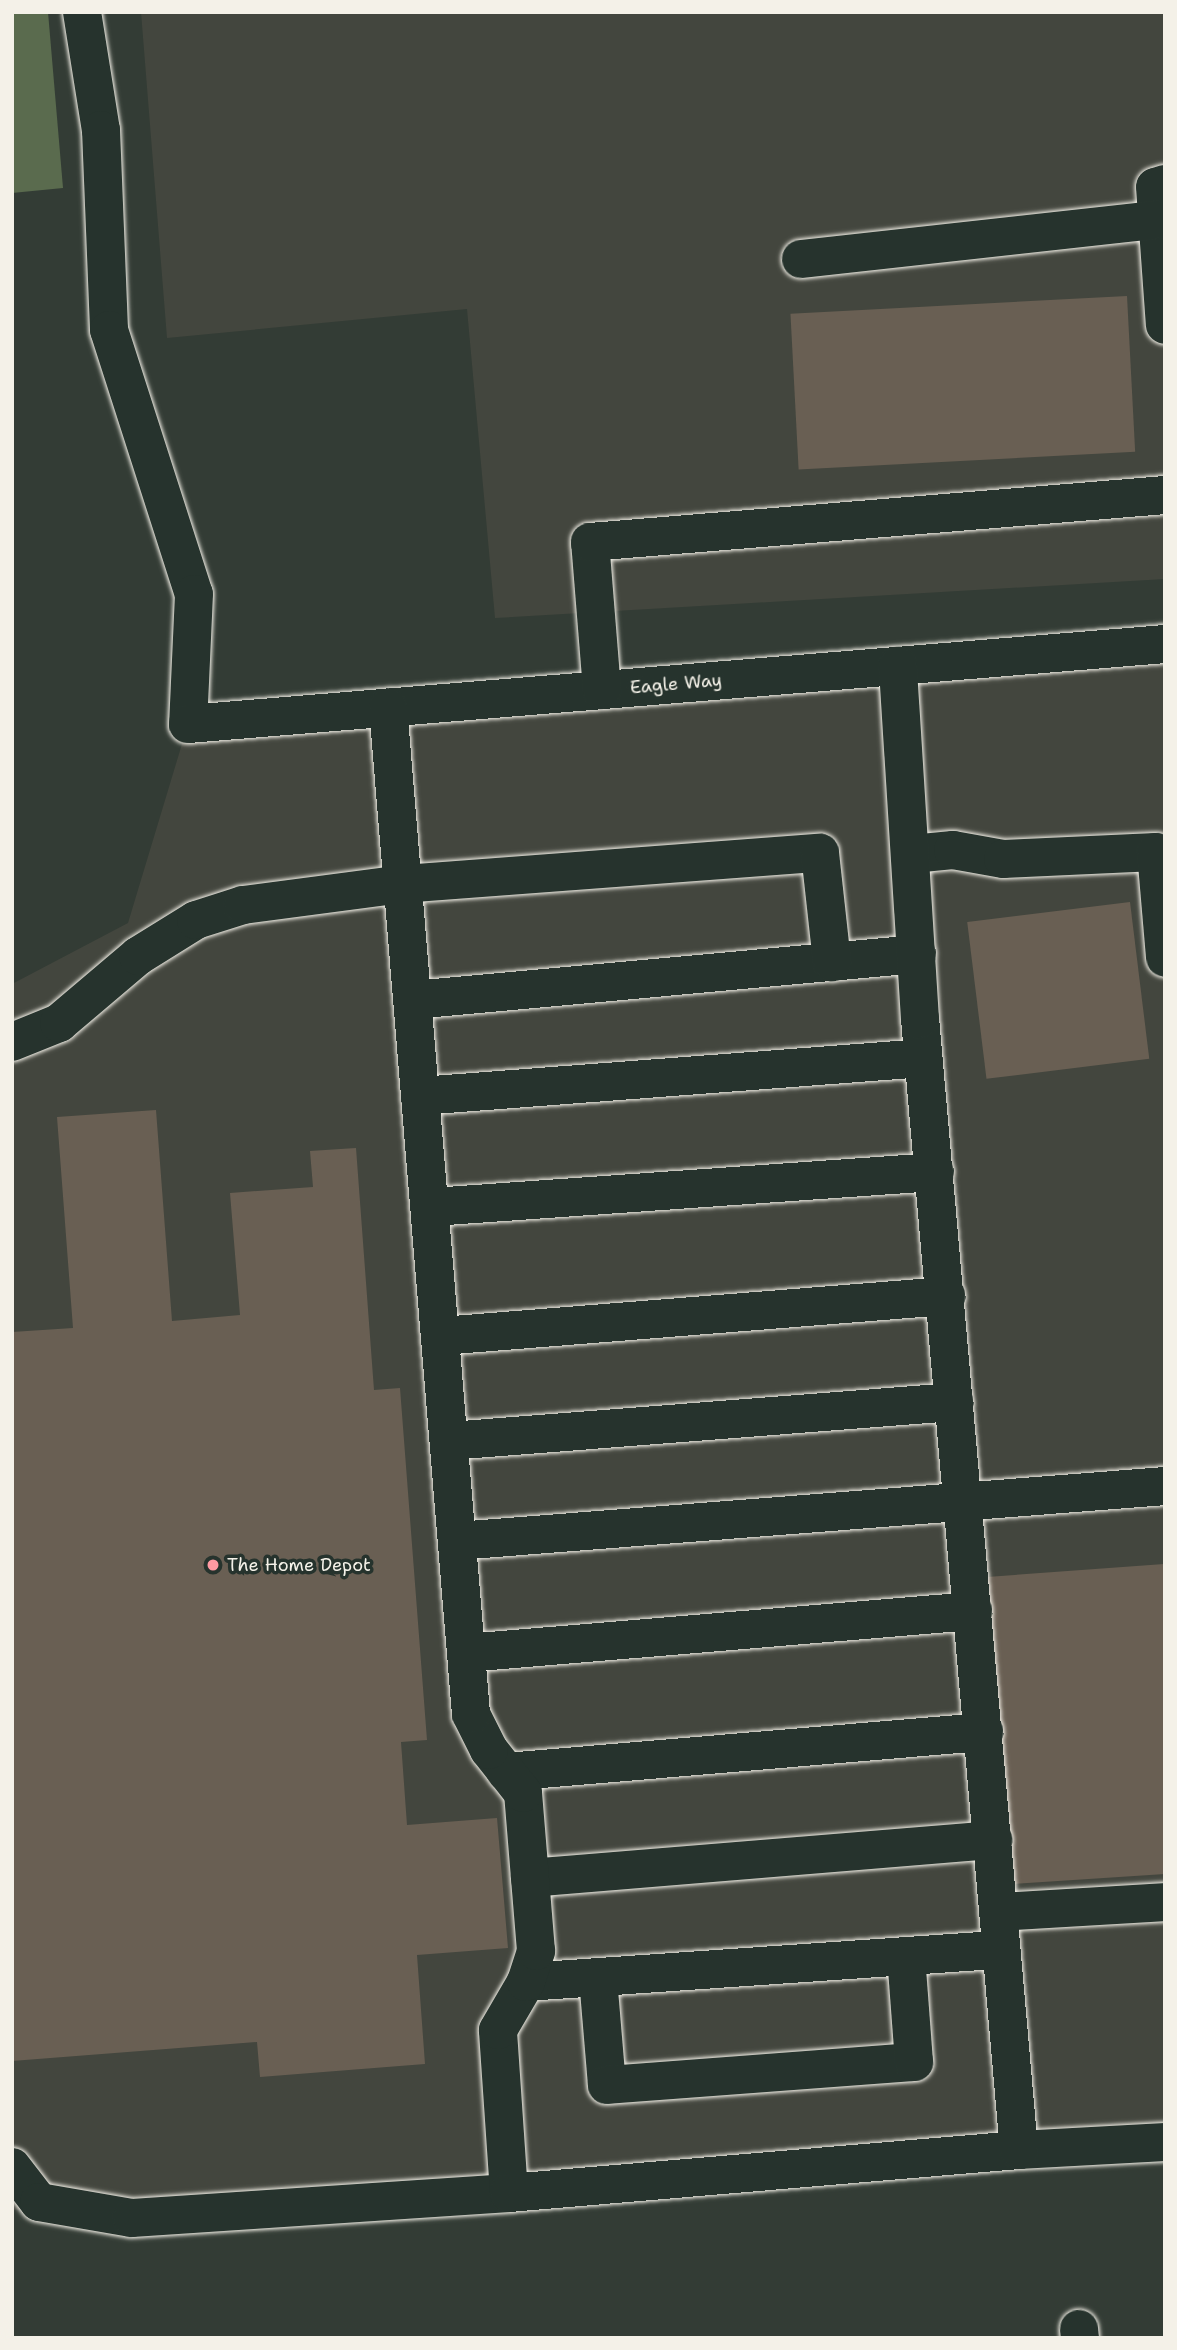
<!DOCTYPE html>
<style>
body{margin:0}
#map{position:relative;width:1177px;height:2350px;overflow:hidden;background:#333c35;font-family:"Shantell Sans",sans-serif}
div>[style]{position:absolute}
.built>*{inset:0;background:#43463e}
.green>*{inset:0;background:#5a6b4e}
.building>*{inset:0;background:#695f53;transform-origin:0 0}
.roads{filter:drop-shadow(0 0 2px #f4f1e8) drop-shadow(0 0 2px #f4f1e8)}
.minor>*{height:38px;margin:-19px;padding:0 19px;transform-origin:19px;border-radius:19px;background:#26332d}
.dots>*{width:19px;height:19px;translate:-50% -50%;box-sizing:border-box;border:4px solid #26332d;border-radius:50%}
span{translate:-50% -50%;white-space:nowrap;text-align:center;line-height:1.15;-webkit-text-stroke:7px #26332d;paint-order:stroke}
.street-label{font-size:18px;color:#f4f1e8}
.poi-label{font-size:18px;color:#f4f1e8}
.left{translate:0 -50%;text-align:left}
.frame{position:absolute;inset:0;border:14px solid #f4f1e8;pointer-events:none}
</style>
<div id="map">
<div class="built">
<i style="clip-path:polygon(141px 12px,1165px 12px,1165px 579px,495px 618px,467px 309px,167px 338px)"></i>
<i style="clip-path:polygon(1165px 644px,1165px 2154px,12px 2210px,12px 984px,128px 923px,188px 724px)"></i>
</div>
<div class="green">
<i style="clip-path:polygon(12px 12px,48px 12px,63px 188px,12px 193px)"></i>
</div>
<div class="building">
<i style="left:1127px;top:296px;width:156px;height:337px;rotate:87deg"></i>
<i style="left:1130px;top:902px;width:158px;height:164px;rotate:83deg"></i>
<i style="clip-path:polygon(156px 1110px,172px 1321px,240px 1315px,230px 1193px,313px 1187px,310px 1151px,356px 1148px,374px 1390px,400px 1388px,427px 1740px,401px 1742px,407px 1825px,497px 1818px,508px 1948px,417px 1955px,425px 2064px,260px 2077px,257px 2042px,12px 2061px,12px 1332px,73px 1328px,57px 1117px)"></i>
<i style="clip-path:polygon(1164px 1564px,1165px 1874px,1014px 1884px,987px 1577px)"></i>
</div>
<div class="roads">
<div class="minor">
<i style="left:82px;top:12px;width:120px;rotate:80.9deg"></i>
<i style="left:101px;top:130px;width:200px;rotate:87.7deg"></i>
<i style="left:109px;top:330px;width:277px;rotate:72.2deg"></i>
<i style="left:194px;top:594px;width:130px;rotate:92.6deg"></i>
<i style="left:188px;top:724px;width:980px;rotate:-4.68deg"></i>
<i style="left:1165px;top:184px;width:10px;rotate:163deg"></i>
<i style="left:1155px;top:187px;width:138px;rotate:85.9deg"></i>
<i style="left:801px;top:259px;width:356px;rotate:-6.3deg"></i>
<i style="left:602px;top:690px;width:148px;rotate:-94.6deg"></i>
<i style="left:590px;top:542px;width:577px;rotate:-4.67deg"></i>
<i style="left:912px;top:854px;width:41px;rotate:-5.6deg"></i>
<i style="left:953px;top:850px;width:51px;rotate:10.2deg"></i>
<i style="left:1003px;top:859px;width:153px;rotate:-2.6deg"></i>
<i style="left:1156px;top:852px;width:106px;rotate:85.1deg"></i>
<i style="left:413px;top:1000px;width:506px;rotate:-5.21deg"></i>
<i style="left:12px;top:1042px;width:51px;rotate:-22deg"></i>
<i style="left:59px;top:1023px;width:104px;rotate:-40.3deg"></i>
<i style="left:138px;top:956px;width:68px;rotate:-31.8deg"></i>
<i style="left:196px;top:920px;width:49px;rotate:-17.7deg"></i>
<i style="left:243px;top:905px;width:161px;rotate:-7.5deg"></i>
<i style="left:403px;top:884px;width:418px;rotate:-4.3deg"></i>
<i style="left:820px;top:853px;width:110px;rotate:83.7deg"></i>
<i style="left:420px;top:1096px;width:505px;rotate:-4.31deg"></i>
<i style="left:432px;top:1207px;width:504px;rotate:-3.98deg"></i>
<i style="left:441px;top:1336px;width:507px;rotate:-4.53deg"></i>
<i style="left:449px;top:1441px;width:507px;rotate:-4.42deg"></i>
<i style="left:457px;top:1541px;width:710px;rotate:-4.44deg"></i>
<i style="left:466px;top:1653px;width:509px;rotate:-4.74deg"></i>
<i style="left:506px;top:1772px;width:480px;rotate:-4.8deg"></i>
<i style="left:530px;top:1878px;width:465px;rotate:-4.7deg"></i>
<i style="left:999px;top:1912px;width:166px;rotate:-3.4deg"></i>
<i style="left:598px;top:1978px;width:107px;rotate:85.2deg"></i>
<i style="left:607px;top:2085px;width:308px;rotate:-4.3deg"></i>
<i style="left:914px;top:2062px;width:106px;rotate:-94.3deg"></i>
<i style="left:526px;top:1982px;width:476px;rotate:-3.9deg"></i>
<i style="left:1019px;top:2150px;width:146px;rotate:-3.1deg"></i>
<i style="left:12px;top:2167px;width:44px;rotate:52.4deg"></i>
<i style="left:39px;top:2202px;width:94px;rotate:9.8deg"></i>
<i style="left:132px;top:2218px;width:378px;rotate:-3.8deg"></i>
<i style="left:509px;top:2193px;width:163px;rotate:-93.9deg"></i>
<i style="left:498px;top:2030px;width:56px;rotate:-59.7deg"></i>
<i style="left:526px;top:1982px;width:33px;rotate:-72deg"></i>
<i style="left:536px;top:1951px;width:159px;rotate:-94.7deg"></i>
<i style="left:523px;top:1793px;width:55px;rotate:-128.3deg"></i>
<i style="left:489px;top:1750px;width:40px;rotate:-116.6deg"></i>
<i style="left:471px;top:1714px;width:1010px;rotate:-94.71deg"></i>
<i style="left:509px;top:2193px;width:512px;rotate:-4.82deg"></i>
<i style="left:1019px;top:2150px;width:1135px;rotate:-95deg"></i>
<i style="left:920px;top:1019px;width:354px;rotate:-93.6deg"></i>
<i style="left:1079px;top:2329px;width:9px;rotate:84deg"></i>
</div>
</div>
<div class="dots">
<i style="left:213px;top:1565px;background:#ff9aa2"></i>
</div>
<div class="street-label">
<span style="left:676px;top:684px;rotate:-5deg">Eagle Way</span>
</div>
<div class="poi-label">
<span class="left" style="left:227px;top:1565px">The Home Depot</span>
</div>
<div class="frame"></div>
</div>
